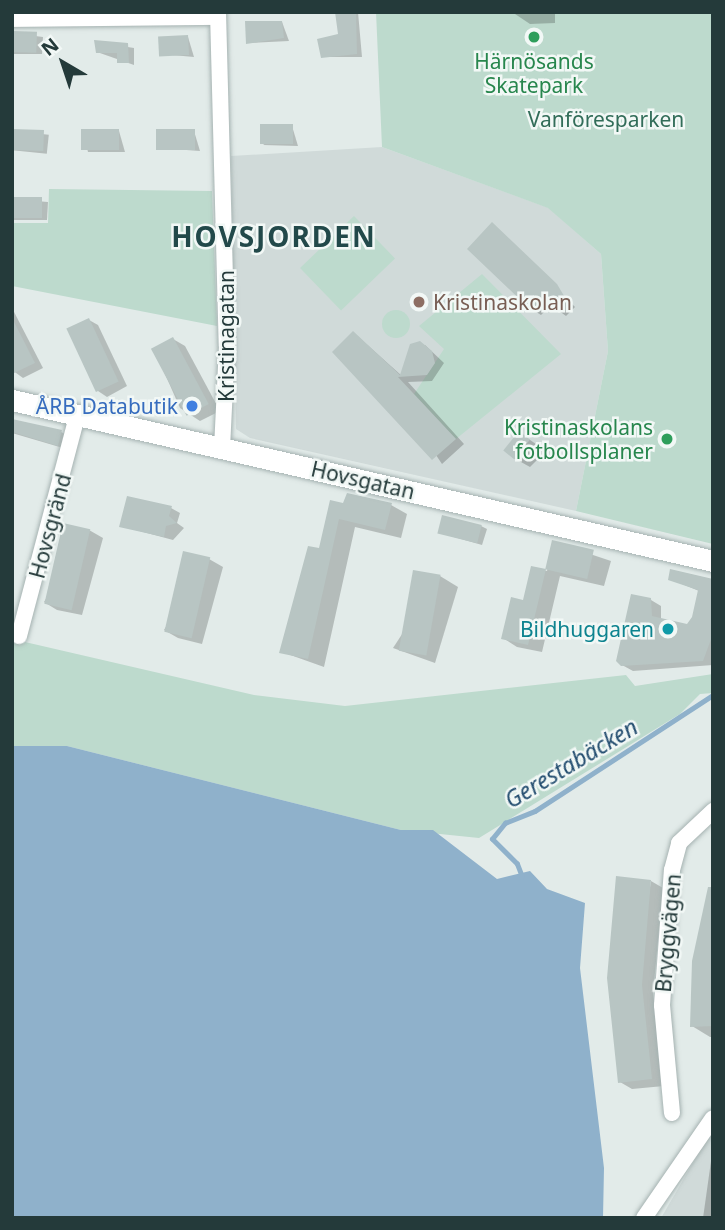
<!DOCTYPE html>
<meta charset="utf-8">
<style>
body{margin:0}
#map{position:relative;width:725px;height:1230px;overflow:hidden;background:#e2ebe9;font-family:"Noto Sans",sans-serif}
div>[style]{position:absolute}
.built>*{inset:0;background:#d0dad9}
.green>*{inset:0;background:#bddacd;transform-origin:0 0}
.round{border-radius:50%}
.water>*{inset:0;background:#8fb1cb}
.shadow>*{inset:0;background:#0003;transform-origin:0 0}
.stream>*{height:4.5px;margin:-2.25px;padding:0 2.25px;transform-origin:2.25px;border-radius:2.25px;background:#8fb1cb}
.building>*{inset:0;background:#b8c5c3;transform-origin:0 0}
.roads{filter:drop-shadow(0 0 2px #a5b2b1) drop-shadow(0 0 2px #a5b2b1)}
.minor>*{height:16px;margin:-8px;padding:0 8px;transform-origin:8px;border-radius:8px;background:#fff}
.secondary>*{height:21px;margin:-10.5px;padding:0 10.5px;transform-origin:10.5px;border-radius:10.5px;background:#fff}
.dots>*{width:19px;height:19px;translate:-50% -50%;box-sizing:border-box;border:4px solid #f2f8f6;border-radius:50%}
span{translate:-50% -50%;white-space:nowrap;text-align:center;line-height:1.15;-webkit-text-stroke:5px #f2f8f6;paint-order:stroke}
.leisure-label{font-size:21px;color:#27864d}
.right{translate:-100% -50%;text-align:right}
.park-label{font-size:21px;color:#326d59}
.education-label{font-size:21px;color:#785e54}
.left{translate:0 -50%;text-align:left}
.street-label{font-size:21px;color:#243a3a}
.shop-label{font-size:21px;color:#366cbe}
.culture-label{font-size:21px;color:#0d838f}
.water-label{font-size:23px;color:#244e70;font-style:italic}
.district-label{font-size:28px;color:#22494a;font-weight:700;letter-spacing:2px}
.frame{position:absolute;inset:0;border:14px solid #243a3a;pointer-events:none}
.north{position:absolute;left:28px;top:28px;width:70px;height:70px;-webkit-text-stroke:5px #f2f8f6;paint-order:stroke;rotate:321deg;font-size:19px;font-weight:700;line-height:28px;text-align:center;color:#243a3a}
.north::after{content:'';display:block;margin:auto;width:24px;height:32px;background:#243a3a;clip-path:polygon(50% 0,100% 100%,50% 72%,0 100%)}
</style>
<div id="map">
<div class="built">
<i style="clip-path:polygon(382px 147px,549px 208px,601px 254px,608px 351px,576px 511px,250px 438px,236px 429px,231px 156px)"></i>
<i style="clip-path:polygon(708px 1137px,713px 1137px,713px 1218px,661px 1218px)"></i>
</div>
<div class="green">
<i style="clip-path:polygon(376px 12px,713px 12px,713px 544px,576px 511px,608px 351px,601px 254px,548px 208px,382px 147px)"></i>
<i style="clip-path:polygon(49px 189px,212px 191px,217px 326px,12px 286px,12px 223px,48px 223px)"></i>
<i style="left:354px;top:216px;width:59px;height:75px;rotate:46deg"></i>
<i style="clip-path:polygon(482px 274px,561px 354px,456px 439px,414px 394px,444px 349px,419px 326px)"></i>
<i class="round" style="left:382px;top:310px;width:28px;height:28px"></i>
<i style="clip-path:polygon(12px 639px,254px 695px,345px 706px,626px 675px,635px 686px,713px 674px,713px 693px,700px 694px,680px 714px,479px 838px,401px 830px,67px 746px,12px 746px)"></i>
</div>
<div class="water">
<i style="clip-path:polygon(12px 746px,67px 746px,401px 830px,433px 830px,497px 879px,530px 871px,547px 889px,585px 903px,580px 968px,604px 1168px,603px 1218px,12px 1218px)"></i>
</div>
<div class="shadow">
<i style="clip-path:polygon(337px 12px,358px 12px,362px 57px,323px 57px,339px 36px)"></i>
<i style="clip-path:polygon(555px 12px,555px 23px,530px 24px,512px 12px)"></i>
<i style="clip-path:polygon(282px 22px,289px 41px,248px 43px)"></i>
<i style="clip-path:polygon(12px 33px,43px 37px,42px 54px,12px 54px)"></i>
<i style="clip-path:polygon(188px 37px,194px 57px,161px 54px)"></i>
<i style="clip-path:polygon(96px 42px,134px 48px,134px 65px,97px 52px)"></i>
<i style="clip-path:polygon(292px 126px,298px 146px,263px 145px)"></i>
<i style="left:12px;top:131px;width:37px;height:19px;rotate:6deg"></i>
<i style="clip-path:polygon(83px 131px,119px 131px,125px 152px,88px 152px)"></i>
<i style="clip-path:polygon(194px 131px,200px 151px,159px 148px)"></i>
<i style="clip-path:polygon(12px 199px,48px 202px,47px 220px,12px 220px)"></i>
<i style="clip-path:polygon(492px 224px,575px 307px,566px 316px,551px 305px,541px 315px,533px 310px)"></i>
<i style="clip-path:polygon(12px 308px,43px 368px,23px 378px,12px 370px)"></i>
<i style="clip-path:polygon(89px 320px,98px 325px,127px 386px,107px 397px,98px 391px)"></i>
<i style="clip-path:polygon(354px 333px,402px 376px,425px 345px,444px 363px,432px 381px,408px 382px,464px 444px,442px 464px)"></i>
<i style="clip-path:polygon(173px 339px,185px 346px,220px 411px,200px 421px,180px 408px,154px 349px)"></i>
<i style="clip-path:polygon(12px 420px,61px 432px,67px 435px,63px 448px,12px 433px)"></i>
<i style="clip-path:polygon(520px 433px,546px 451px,530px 467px,512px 457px)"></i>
<i style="clip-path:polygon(344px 505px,391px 505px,407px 514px,401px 538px,355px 527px,324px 667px,282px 652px)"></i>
<i style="clip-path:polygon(171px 508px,180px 513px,177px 523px,184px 528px,173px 540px,121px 526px)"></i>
<i style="clip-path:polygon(481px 526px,487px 529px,482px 545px,440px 533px)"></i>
<i style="clip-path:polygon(89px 530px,103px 538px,82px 615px,57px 610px,44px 602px)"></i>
<i style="clip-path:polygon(554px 542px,611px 561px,604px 586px,560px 576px,542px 652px,517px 647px,503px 638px,524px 602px,533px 568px,547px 571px)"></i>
<i style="clip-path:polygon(209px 559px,223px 567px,202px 644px,178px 638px,164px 630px)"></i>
<i style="clip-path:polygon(440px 576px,458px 587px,435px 663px,393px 648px)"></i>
<i style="clip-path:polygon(670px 579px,713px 580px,713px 665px,633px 671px,622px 665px,651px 600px,661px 606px,661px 620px,688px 626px,694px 618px,699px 591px)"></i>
<i style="clip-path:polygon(651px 881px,663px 888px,653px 993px,664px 1086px,632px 1089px,620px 1082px)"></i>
<i style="clip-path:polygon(713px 907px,713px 1037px,710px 1037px,692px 1026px)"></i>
<i style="clip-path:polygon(713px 1147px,713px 1218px,703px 1218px)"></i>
</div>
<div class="stream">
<i style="left:522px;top:877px;width:14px;rotate:-111deg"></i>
<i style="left:517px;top:864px;width:35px;rotate:-135deg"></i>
<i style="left:492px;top:839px;width:21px;rotate:-51deg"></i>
<i style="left:505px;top:823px;width:32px;rotate:-22deg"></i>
<i style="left:535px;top:811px;width:212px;rotate:-33.1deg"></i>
</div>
<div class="building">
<i style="clip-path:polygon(335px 12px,356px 12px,357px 54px,321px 58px,317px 39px,338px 34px)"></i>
<i style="clip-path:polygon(245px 21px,282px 21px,284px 38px,246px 44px)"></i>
<i style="left:12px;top:31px;width:25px;height:21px;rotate:2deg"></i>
<i style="left:188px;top:35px;width:20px;height:30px;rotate:87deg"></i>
<i style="clip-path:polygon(94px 40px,128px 43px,129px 63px,117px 63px,117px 53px,96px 53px)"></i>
<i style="left:293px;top:124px;width:20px;height:33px;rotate:90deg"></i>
<i style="left:12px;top:129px;width:32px;height:21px;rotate:2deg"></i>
<i style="left:119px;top:129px;width:21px;height:38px;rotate:90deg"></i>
<i style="left:156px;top:129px;width:39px;height:21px"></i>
<i style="left:12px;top:197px;width:30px;height:21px"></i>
<i style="clip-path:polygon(492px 222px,557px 284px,567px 301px,556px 312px,543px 299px,532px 311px,467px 249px)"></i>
<i style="clip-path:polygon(12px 318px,35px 363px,12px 374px)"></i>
<i style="left:89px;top:318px;width:70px;height:25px;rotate:65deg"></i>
<i style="clip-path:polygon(353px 331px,400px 375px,410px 344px,420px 341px,432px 351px,435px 363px,427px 375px,398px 377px,456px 439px,432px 460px,332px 352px)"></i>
<i style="left:173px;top:337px;width:76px;height:25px;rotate:62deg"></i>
<i style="clip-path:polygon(12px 419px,62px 430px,58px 446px,12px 432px)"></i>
<i style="left:519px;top:431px;width:14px;height:25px;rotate:39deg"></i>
<i style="clip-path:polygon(347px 493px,392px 503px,385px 530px,339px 519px,308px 659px,279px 653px,308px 546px,319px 548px,330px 500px,343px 503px)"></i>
<i style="clip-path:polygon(127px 496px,172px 506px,169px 516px,177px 523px,166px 526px,164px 537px,119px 527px)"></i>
<i style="left:442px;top:515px;width:41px;height:19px;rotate:14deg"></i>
<i style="left:63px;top:523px;width:28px;height:83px;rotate:13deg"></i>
<i style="left:552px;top:540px;width:43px;height:30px;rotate:13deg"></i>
<i style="left:183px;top:551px;width:28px;height:83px;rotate:13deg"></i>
<i style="clip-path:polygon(531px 566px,546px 569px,528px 645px,501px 639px,511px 597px,523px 600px)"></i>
<i style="clip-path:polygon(670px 569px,713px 579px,713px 634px,703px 661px,621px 666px,616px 661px,631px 594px,651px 598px,652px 616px,687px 624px,692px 617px,698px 590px,668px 580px)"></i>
<i style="left:413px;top:570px;width:28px;height:82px;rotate:10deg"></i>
<i style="clip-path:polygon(616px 876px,651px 880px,642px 985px,652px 1079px,618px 1083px,607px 978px)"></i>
<i style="clip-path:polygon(708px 887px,713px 887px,713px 1026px,690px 1027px,692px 961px)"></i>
</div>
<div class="roads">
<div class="minor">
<i style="left:218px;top:12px;width:334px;rotate:88.5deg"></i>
<i style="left:227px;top:346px;width:103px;rotate:92.8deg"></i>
<i style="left:12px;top:19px;width:206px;rotate:-0.6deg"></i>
<i style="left:19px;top:636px;width:228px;rotate:-75.2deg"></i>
<i style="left:672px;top:1113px;width:108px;rotate:-95.3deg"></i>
<i style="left:662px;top:1005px;width:135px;rotate:-85.8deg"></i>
<i style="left:672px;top:870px;width:28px;rotate:-75deg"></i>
<i style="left:679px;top:843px;width:47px;rotate:-43.3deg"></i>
<i style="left:644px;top:1218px;width:121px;rotate:-55.4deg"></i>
</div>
<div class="secondary">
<i style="left:12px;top:400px;width:719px;rotate:12.93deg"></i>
</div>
</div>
<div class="dots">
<i style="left:534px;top:37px;background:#2e9e5b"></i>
<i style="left:419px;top:302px;background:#8d6e63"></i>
<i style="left:192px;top:406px;background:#3f7fe0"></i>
<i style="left:667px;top:439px;background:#2e9e5b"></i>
<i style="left:668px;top:629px;background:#0f9aa8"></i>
</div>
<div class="leisure-label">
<span style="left:534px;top:73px">Härnösands<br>Skatepark</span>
<span class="right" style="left:653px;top:439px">Kristinaskolans<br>fotbollsplaner</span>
</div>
<div class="park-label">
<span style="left:606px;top:119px">Vanföresparken</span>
</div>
<div class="education-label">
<span class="left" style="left:433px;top:302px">Kristinaskolan</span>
</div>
<div class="street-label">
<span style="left:226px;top:336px;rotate:-90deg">Kristinagatan</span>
<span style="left:363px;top:480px;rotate:13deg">Hovsgatan</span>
<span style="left:50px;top:526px;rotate:-75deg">Hovsgränd</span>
<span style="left:668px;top:933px;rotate:-85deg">Bryggvägen</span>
</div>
<div class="shop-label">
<span class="right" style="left:178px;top:406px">ÅRB Databutik</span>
</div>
<div class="culture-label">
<span class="right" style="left:654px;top:629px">Bildhuggaren</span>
</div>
<div class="water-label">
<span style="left:571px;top:763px;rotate:-31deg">Gerestabäcken</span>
</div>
<div class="district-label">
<span style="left:274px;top:236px">HOVSJORDEN</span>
</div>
<div class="frame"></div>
<div class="north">N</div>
</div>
